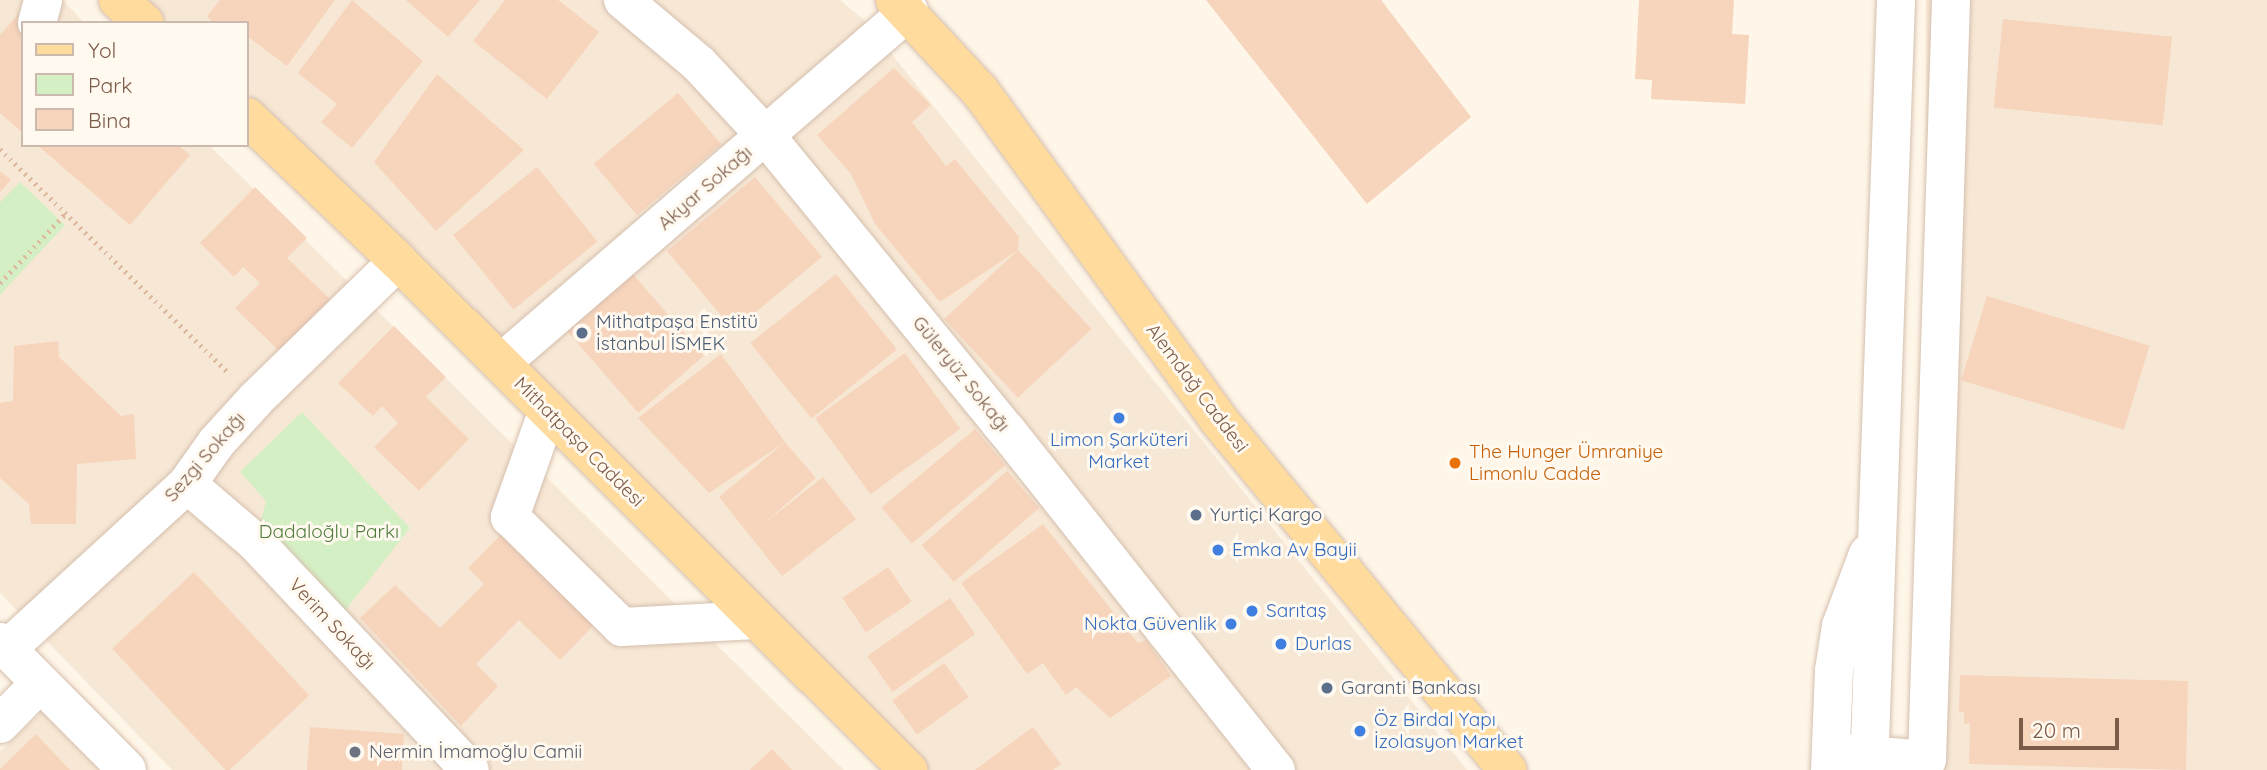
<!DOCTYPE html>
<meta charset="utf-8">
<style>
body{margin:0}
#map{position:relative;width:2267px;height:770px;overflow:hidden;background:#fef6e8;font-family:Quicksand,sans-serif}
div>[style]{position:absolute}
.residential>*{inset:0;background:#f7e8d5;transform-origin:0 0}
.green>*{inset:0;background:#d5efc4}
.building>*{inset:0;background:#f7d4bc;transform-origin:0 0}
.path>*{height:4.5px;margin-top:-2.25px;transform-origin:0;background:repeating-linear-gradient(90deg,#ddb79e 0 2px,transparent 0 7px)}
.roads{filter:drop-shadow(0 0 2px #d5bfae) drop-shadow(0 0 2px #d5bfae)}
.minor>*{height:38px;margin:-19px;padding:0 19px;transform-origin:19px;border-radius:19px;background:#fff}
.major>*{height:38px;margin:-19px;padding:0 19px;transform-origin:19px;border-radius:19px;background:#ffdb9e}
.dots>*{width:19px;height:19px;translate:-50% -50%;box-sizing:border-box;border:4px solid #fff9f0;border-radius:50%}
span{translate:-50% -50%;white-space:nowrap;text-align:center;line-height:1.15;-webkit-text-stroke:6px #fff9f0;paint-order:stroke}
.street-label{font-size:19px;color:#7c5b48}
.service-label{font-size:19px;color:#4e5e75}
.left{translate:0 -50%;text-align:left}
.shop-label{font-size:19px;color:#366cbe}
.right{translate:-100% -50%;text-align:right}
.food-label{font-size:19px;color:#c56008}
.park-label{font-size:19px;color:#4f7d3c}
.worship-label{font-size:19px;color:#5b616d}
.legend{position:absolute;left:21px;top:21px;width:228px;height:126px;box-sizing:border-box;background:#fff9f0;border:2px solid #cbbaad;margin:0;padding:9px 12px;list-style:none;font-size:21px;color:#7c5b48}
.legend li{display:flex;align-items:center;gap:14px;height:35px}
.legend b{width:35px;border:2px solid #cbbaad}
.scale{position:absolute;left:2019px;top:718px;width:100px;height:32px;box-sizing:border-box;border:4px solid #7c5b48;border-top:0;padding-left:9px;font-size:21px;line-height:24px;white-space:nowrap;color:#7c5b48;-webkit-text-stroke:5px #fff9f0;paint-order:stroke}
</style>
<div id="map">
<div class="residential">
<i style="clip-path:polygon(0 0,62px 0,85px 23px,23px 23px,23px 145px,209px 145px,844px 770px,172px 770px,0 593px)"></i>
<i style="clip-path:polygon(141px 0,840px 0,865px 21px,1467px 770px,912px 770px,247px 106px,247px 23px,163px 23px)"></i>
<i style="left:1926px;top:0;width:341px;height:770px"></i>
<i style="clip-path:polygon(48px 707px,109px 770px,0 770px,0 751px)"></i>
</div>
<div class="green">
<i style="clip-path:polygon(20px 182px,65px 225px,0 295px,0 202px)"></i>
<i style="clip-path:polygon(302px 412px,410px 528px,333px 626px,255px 542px,266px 501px,240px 472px)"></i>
</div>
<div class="building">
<i style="clip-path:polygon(220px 0,335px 0,287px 66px,247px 36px,247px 23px,214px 23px,207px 16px)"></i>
<i style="clip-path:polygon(352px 0,423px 61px,352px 148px,321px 122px,337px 104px,298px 73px)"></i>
<i style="clip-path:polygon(406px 0,480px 0,448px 37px)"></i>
<i style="clip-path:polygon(505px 0,558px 0,599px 32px,547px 99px,473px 41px)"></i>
<i style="clip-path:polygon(1206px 0,1381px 0,1471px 117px,1367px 204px)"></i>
<i style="clip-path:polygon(1639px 0,1734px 0,1732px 34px,1749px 35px,1745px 104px,1651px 99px,1652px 80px,1635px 79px)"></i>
<i style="clip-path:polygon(22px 10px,23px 23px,23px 133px,0 113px,0 35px)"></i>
<i style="left:2003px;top:19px;width:170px;height:89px;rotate:6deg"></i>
<i style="clip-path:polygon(894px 68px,931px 105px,912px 122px,946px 166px,955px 159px,1019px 237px,1018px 250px,940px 302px,875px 224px,851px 174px,817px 135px)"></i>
<i style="clip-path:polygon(437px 74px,524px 150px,436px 231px,374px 162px)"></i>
<i style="left:678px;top:93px;width:67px;height:110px;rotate:50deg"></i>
<i style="clip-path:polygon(37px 145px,178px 145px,190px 155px,130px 225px)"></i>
<i style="left:537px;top:167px;width:96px;height:108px;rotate:51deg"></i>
<i style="clip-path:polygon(0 171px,11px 180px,0 192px)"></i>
<i style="left:755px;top:177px;width:104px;height:115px;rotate:50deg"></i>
<i style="clip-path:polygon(255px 187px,307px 238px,287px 258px,331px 300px,280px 352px,235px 308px,260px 283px,243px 267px,234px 277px,200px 243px)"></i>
<i style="left:1018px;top:250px;width:108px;height:101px;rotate:47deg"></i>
<i style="left:631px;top:272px;width:111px;height:87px;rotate:49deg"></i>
<i style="left:836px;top:274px;width:97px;height:110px;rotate:51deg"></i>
<i style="left:1987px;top:296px;width:170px;height:88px;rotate:17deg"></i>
<i style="clip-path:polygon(394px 326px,446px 377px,426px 397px,469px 439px,419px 491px,374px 447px,398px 423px,382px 406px,373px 416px,338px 383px)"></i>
<i style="clip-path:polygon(58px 341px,59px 357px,121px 416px,134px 414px,136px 459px,77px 464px,76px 524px,31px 524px,29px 504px,0 478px,0 403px,13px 401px,14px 346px)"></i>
<i style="left:905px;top:353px;width:94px;height:111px;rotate:54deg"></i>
<i style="clip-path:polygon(721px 354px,785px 442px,816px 478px,762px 525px,823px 477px,856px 519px,782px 576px,719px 497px,785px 442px,709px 493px,638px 418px)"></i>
<i style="left:975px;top:429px;width:47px;height:122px;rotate:50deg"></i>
<i style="left:1007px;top:471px;width:49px;height:113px;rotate:49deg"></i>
<i style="clip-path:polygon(527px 508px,620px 598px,560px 660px,519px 620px,476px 664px,498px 686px,461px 726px,360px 618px,395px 585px,440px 628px,484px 584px,468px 568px)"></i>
<i style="clip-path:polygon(1043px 524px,1138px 643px,1146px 640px,1171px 676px,1110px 718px,1076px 687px,1066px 695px,1043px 663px,1027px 674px,961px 583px)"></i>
<i style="left:888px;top:567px;width:42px;height:55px;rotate:56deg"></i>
<i style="left:194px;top:572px;width:169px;height:112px;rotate:47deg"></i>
<i style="left:950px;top:598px;width:44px;height:101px;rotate:55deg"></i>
<i style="left:944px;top:663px;width:42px;height:64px;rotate:54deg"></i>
<i style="clip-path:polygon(1960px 675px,2188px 681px,2186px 770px,1969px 764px,1970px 723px,1964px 724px,1964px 712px,1959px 712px)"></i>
<i style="clip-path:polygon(310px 727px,404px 734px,402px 770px,307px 770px)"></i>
<i style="clip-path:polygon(1033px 727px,1061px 764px,1053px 770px,975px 770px)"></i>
<i style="clip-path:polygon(36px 734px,70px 770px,0 770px,0 769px)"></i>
<i style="clip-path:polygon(772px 749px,792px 770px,750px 770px)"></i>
</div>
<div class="path">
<i style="left:0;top:149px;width:322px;rotate:44.4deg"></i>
<i style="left:0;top:283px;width:96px;rotate:-46.7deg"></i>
</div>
<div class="roads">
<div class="minor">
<i style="left:623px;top:0;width:99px;rotate:40.1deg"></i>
<i style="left:699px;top:64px;width:98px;rotate:47.1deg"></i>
<i style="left:766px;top:136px;width:381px;rotate:50.8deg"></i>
<i style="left:1007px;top:431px;width:433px;rotate:51.6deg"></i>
<i style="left:37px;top:23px;width:24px;rotate:-75deg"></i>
<i style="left:501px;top:363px;width:539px;rotate:-40.79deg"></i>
<i style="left:548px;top:410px;width:114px;rotate:109.6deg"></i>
<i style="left:510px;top:517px;width:157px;rotate:44.5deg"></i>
<i style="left:622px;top:627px;width:134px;rotate:-3deg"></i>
<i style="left:187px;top:484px;width:89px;rotate:40.5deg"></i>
<i style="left:255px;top:542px;width:313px;rotate:46.7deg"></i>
<i style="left:0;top:642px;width:180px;rotate:45.2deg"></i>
<i style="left:7px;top:649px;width:244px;rotate:-42.5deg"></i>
<i style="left:187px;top:484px;width:50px;rotate:-54.7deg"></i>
<i style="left:216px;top:443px;width:59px;rotate:-47.7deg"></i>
<i style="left:256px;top:399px;width:198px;rotate:-44.2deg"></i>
<i style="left:0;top:724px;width:57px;rotate:-45.7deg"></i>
<i style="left:1831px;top:752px;width:96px;rotate:4.8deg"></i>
<i style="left:1927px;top:760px;width:760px;rotate:-88.19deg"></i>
<i style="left:1830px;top:770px;width:99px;rotate:-87.7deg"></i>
<i style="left:1834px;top:671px;width:46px;rotate:-81.2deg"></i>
<i style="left:1841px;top:626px;width:77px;rotate:-69.4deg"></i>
<i style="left:1869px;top:770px;width:770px;rotate:-87.99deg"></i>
</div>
<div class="major">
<i style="left:118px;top:0;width:35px;rotate:41deg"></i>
<i style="left:895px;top:0;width:125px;rotate:47deg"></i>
<i style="left:980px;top:91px;width:405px;rotate:54deg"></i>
<i style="left:1218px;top:419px;width:455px;rotate:50.5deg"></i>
<i style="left:247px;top:117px;width:209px;rotate:43.6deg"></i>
<i style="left:398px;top:261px;width:721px;rotate:44.94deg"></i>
</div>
</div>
<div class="dots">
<i style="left:582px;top:333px;background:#5c6f8a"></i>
<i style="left:1119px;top:418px;background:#3f7fe0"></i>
<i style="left:1455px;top:463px;background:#e8710a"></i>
<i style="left:1196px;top:515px;background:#5c6f8a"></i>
<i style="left:1218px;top:550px;background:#3f7fe0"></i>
<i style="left:1252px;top:611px;background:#3f7fe0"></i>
<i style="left:1231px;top:624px;background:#3f7fe0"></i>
<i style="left:1281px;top:644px;background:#3f7fe0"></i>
<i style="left:1327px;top:688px;background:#5c6f8a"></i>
<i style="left:1360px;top:731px;background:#3f7fe0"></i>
<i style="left:355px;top:752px;background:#6b7280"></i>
</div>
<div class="street-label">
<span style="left:705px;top:188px;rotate:-41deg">Akyar Sokağı</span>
<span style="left:961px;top:374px;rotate:51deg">Güleryüz Sokağı</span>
<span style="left:1197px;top:388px;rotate:53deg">Alemdağ Caddesi</span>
<span style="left:579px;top:442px;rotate:45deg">Mithatpaşa Caddesi</span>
<span style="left:205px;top:457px;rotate:-49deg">Sezgi Sokağı</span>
<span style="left:332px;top:624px;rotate:47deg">Verim Sokağı</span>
</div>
<div class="service-label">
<span class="left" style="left:596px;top:333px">Mithatpaşa Enstitü<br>İstanbul İSMEK</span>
<span class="left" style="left:1210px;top:515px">Yurtiçi Kargo</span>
<span class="left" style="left:1341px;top:688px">Garanti Bankası</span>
</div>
<div class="shop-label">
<span style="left:1119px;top:451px">Limon Şarküteri<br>Market</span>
<span class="left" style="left:1232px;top:550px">Emka Av Bayii</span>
<span class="left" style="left:1266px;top:611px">Sarıtaş</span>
<span class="right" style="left:1217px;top:624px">Nokta Güvenlik</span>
<span class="left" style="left:1295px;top:644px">Durlas</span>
<span class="left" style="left:1374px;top:731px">Öz Birdal Yapı<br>İzolasyon Market</span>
</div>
<div class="food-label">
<span class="left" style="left:1469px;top:463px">The Hunger Ümraniye<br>Limonlu Cadde</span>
</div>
<div class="park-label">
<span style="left:329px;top:532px">Dadaloğlu Parkı</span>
</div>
<div class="worship-label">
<span class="left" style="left:369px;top:752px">Nermin İmamoğlu Camii</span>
</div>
<ul class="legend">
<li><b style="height:9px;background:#ffdb9e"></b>Yol</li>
<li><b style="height:19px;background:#d5efc4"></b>Park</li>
<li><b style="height:19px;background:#f7d4bc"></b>Bina</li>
</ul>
<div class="scale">20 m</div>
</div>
